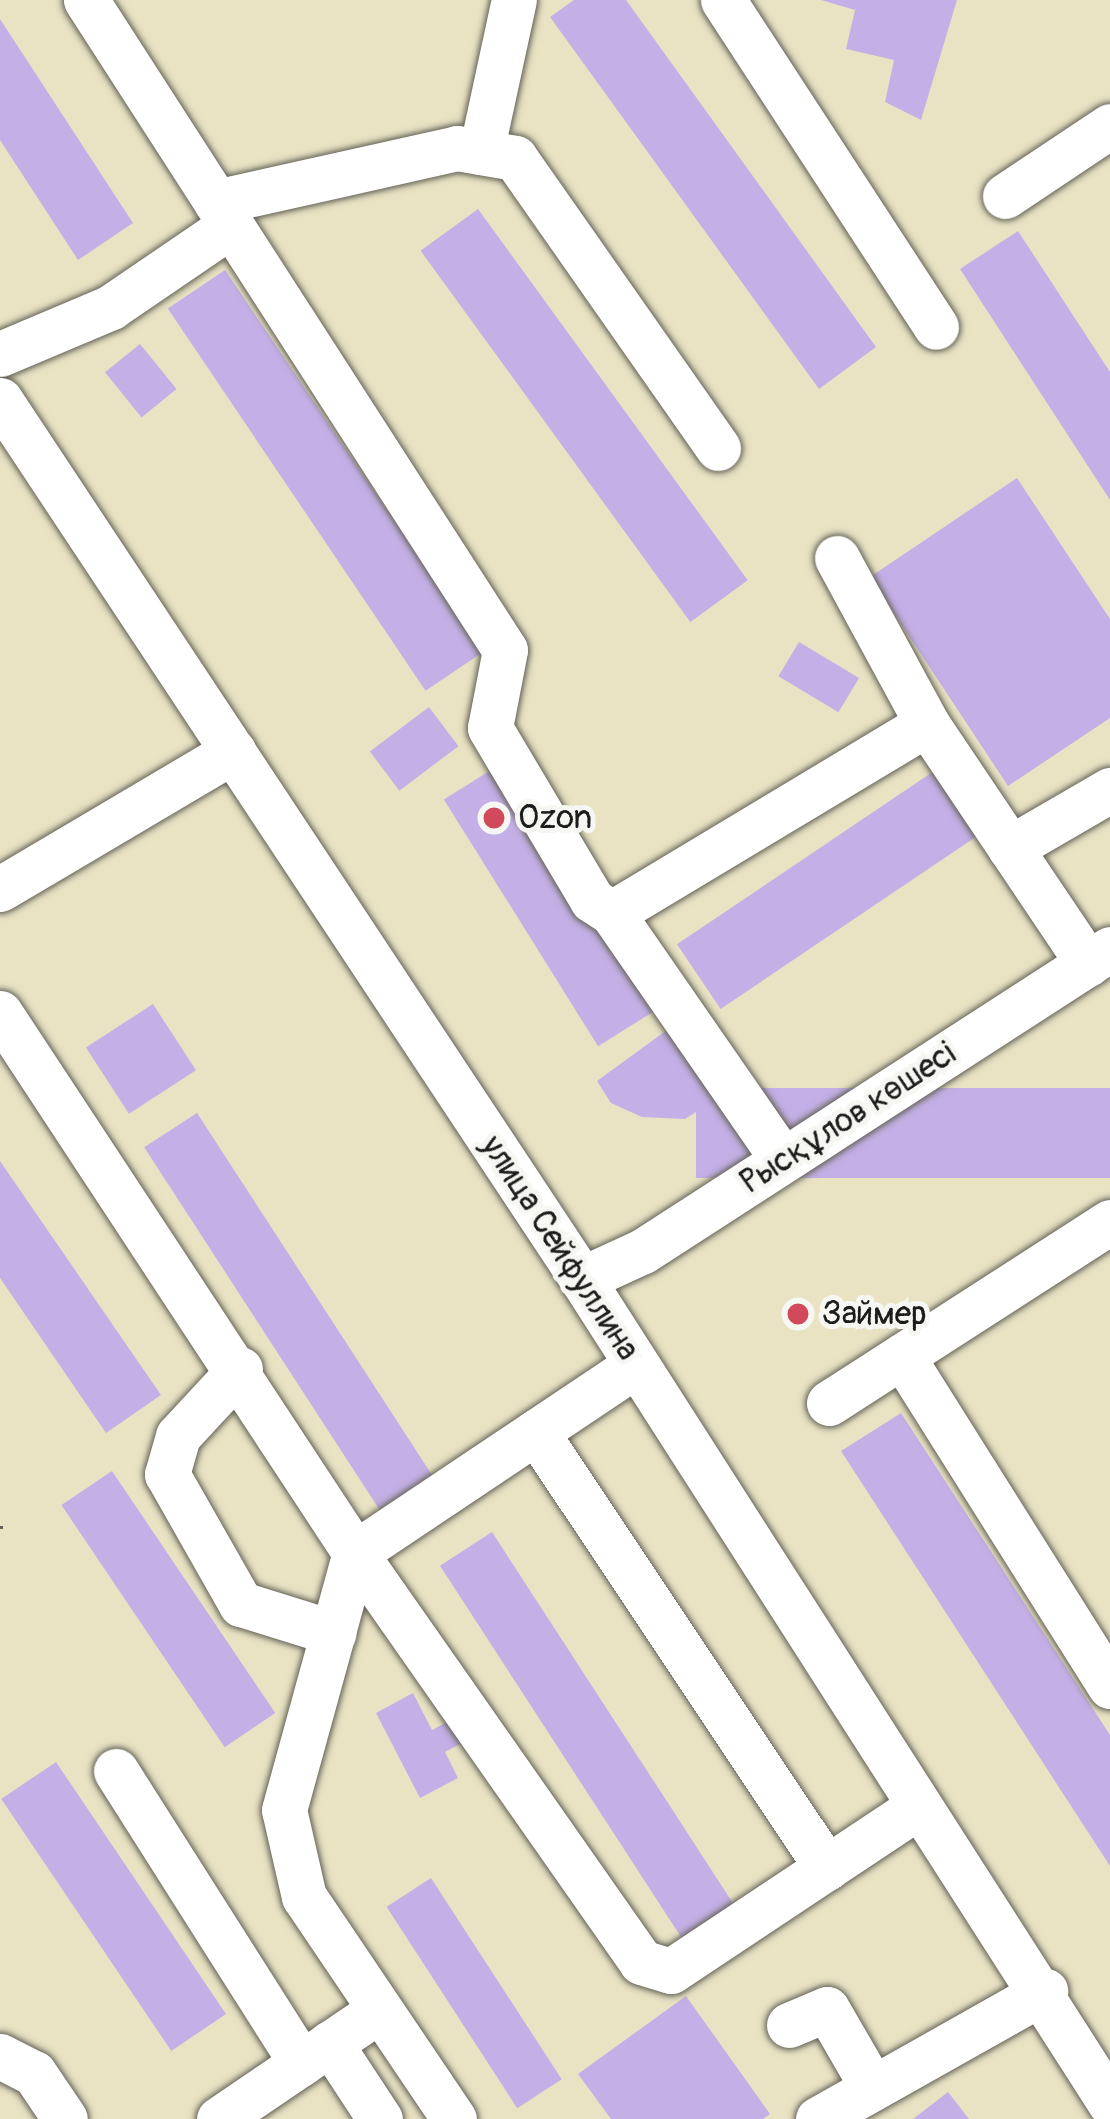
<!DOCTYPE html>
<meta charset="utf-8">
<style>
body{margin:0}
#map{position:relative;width:1110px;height:2119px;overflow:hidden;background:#e9e3c4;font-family:Pangolin,sans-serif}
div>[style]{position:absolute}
.building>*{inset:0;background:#c4b0e6;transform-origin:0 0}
.path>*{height:6px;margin-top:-3px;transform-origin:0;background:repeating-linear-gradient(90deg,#646257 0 9px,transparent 0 18px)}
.roads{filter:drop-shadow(0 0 3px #646257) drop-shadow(0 0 3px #646257)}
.minor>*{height:45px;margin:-22.5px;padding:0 22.5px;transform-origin:22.5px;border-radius:22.5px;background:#fff}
.dots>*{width:33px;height:33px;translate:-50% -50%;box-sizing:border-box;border:6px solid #f6f6f2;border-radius:50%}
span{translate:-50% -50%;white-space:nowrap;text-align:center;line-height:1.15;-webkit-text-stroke:10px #f6f6f2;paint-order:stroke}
.poi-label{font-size:33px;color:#1c1c1c}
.left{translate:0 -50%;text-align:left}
.street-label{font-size:33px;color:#1c1c1c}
</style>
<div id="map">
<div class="building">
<i style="clip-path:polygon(574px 0,626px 0,876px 347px,819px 389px,550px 17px)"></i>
<i style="clip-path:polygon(821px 0,957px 0,921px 120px,885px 102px,894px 60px,846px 49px,855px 10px)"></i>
<i style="clip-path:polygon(0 19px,133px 223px,78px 260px,0 140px)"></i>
<i style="left:478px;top:209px;width:459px;height:71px;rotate:54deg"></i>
<i style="clip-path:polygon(1018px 231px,1110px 372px,1110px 500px,960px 269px)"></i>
<i style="left:225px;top:270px;width:461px;height:69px;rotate:56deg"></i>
<i style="left:140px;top:344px;width:58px;height:45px;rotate:51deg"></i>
<i style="clip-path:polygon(1017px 478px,1110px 619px,1110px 718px,1008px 786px,870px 577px)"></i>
<i style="left:799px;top:642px;width:70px;height:40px;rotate:31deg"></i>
<i style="left:429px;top:707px;width:49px;height:74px;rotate:53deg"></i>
<i style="left:499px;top:765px;width:291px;height:65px;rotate:58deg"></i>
<i style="left:934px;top:771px;width:78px;height:310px;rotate:56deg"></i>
<i style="left:153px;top:1004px;width:79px;height:80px;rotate:57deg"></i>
<i style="clip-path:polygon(682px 1019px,724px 1094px,685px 1119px,642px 1117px,611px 1103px,597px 1081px)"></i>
<i style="left:1110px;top:1088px;width:90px;height:414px;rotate:90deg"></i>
<i style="left:197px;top:1113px;width:436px;height:63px;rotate:57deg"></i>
<i style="clip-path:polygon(0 1161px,161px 1395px,106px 1433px,0 1278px)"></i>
<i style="clip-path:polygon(901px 1413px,1110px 1735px,1110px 1866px,841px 1451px)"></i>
<i style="left:112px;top:1471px;width:292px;height:61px;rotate:56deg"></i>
<i style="left:492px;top:1532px;width:453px;height:62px;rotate:57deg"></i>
<i style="clip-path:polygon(413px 1693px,432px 1730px,460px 1715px,471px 1738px,445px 1752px,458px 1778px,420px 1798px,376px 1713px)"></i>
<i style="left:56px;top:1762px;width:304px;height:66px;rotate:56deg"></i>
<i style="left:431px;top:1878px;width:240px;height:53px;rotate:57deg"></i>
<i style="clip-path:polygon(686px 1996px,770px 2114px,763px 2119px,611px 2119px,578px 2074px)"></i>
<i style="clip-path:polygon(948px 2092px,969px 2119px,913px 2119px)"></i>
</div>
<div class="path">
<i style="left:0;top:1529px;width:3px;rotate:-90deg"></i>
</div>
<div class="roads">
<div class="minor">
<i style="left:86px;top:0;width:773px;rotate:57.19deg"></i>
<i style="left:505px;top:650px;width:79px;rotate:100.9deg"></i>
<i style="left:490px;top:728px;width:200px;rotate:59.3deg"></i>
<i style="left:592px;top:900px;width:24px;rotate:33deg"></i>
<i style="left:612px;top:913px;width:367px;rotate:-31deg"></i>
<i style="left:927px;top:724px;width:289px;rotate:56.1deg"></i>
<i style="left:723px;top:0;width:390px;rotate:56.9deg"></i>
<i style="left:481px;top:152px;width:156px;rotate:-77.8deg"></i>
<i style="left:1005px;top:196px;width:126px;rotate:-33.7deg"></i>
<i style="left:216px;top:202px;width:247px;rotate:-12.6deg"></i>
<i style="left:457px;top:148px;width:59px;rotate:9.8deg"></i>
<i style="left:515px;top:158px;width:354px;rotate:55deg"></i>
<i style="left:0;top:354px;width:121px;rotate:-22.9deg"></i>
<i style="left:111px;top:307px;width:145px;rotate:-34.3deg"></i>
<i style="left:0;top:400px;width:1054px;rotate:56.49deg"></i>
<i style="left:582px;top:1279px;width:979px;rotate:57.35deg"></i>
<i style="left:837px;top:558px;width:189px;rotate:61.5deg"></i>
<i style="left:1010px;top:848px;width:116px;rotate:-30.1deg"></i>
<i style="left:0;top:889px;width:271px;rotate:-30.6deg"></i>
<i style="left:612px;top:913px;width:300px;rotate:55.3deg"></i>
<i style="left:0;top:1013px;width:646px;rotate:56.68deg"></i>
<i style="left:355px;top:1553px;width:499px;rotate:55deg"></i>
<i style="left:641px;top:1962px;width:31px;rotate:17deg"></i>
<i style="left:671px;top:1971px;width:298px;rotate:-33.6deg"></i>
<i style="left:582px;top:1279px;width:67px;rotate:-24.7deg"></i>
<i style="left:643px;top:1251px;width:556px;rotate:-32.89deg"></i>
<i style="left:902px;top:1356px;width:390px;rotate:57.8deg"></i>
<i style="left:240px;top:1369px;width:91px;rotate:132.8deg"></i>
<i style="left:178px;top:1436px;width:40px;rotate:106deg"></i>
<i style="left:167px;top:1474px;width:150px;rotate:60.4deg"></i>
<i style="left:241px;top:1604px;width:97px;rotate:17.3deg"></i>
<i style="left:829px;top:1403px;width:334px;rotate:-32.8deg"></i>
<i style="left:536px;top:1432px;width:524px;rotate:56.28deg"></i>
<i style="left:116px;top:1771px;width:346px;rotate:57.6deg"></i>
<i style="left:789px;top:2025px;width:41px;rotate:-22.8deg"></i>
<i style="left:827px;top:2009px;width:88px;rotate:59.9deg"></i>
<i style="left:330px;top:2043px;width:91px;rotate:56.7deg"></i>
<i style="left:0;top:2056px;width:38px;rotate:27deg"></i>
<i style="left:34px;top:2073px;width:55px;rotate:56deg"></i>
<i style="left:219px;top:2119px;width:192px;rotate:-34.2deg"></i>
<i style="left:454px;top:2119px;width:268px;rotate:-124deg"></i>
<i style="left:304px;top:1897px;width:89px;rotate:-102.9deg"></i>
<i style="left:284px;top:1810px;width:267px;rotate:-74.6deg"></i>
<i style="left:355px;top:1553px;width:338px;rotate:-33.8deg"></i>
<i style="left:818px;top:2119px;width:261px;rotate:-29.4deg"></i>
</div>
</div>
<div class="dots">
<i style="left:494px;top:818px;background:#d1495b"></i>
<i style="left:798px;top:1314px;background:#d1495b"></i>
</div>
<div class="poi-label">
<span class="left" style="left:518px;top:818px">Ozon</span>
<span class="left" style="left:822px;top:1314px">Займер</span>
</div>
<div class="street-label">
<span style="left:848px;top:1118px;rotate:-33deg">Рысқұлов көшесі</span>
<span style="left:560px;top:1248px;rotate:57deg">улица Сейфуллина</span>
</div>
</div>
